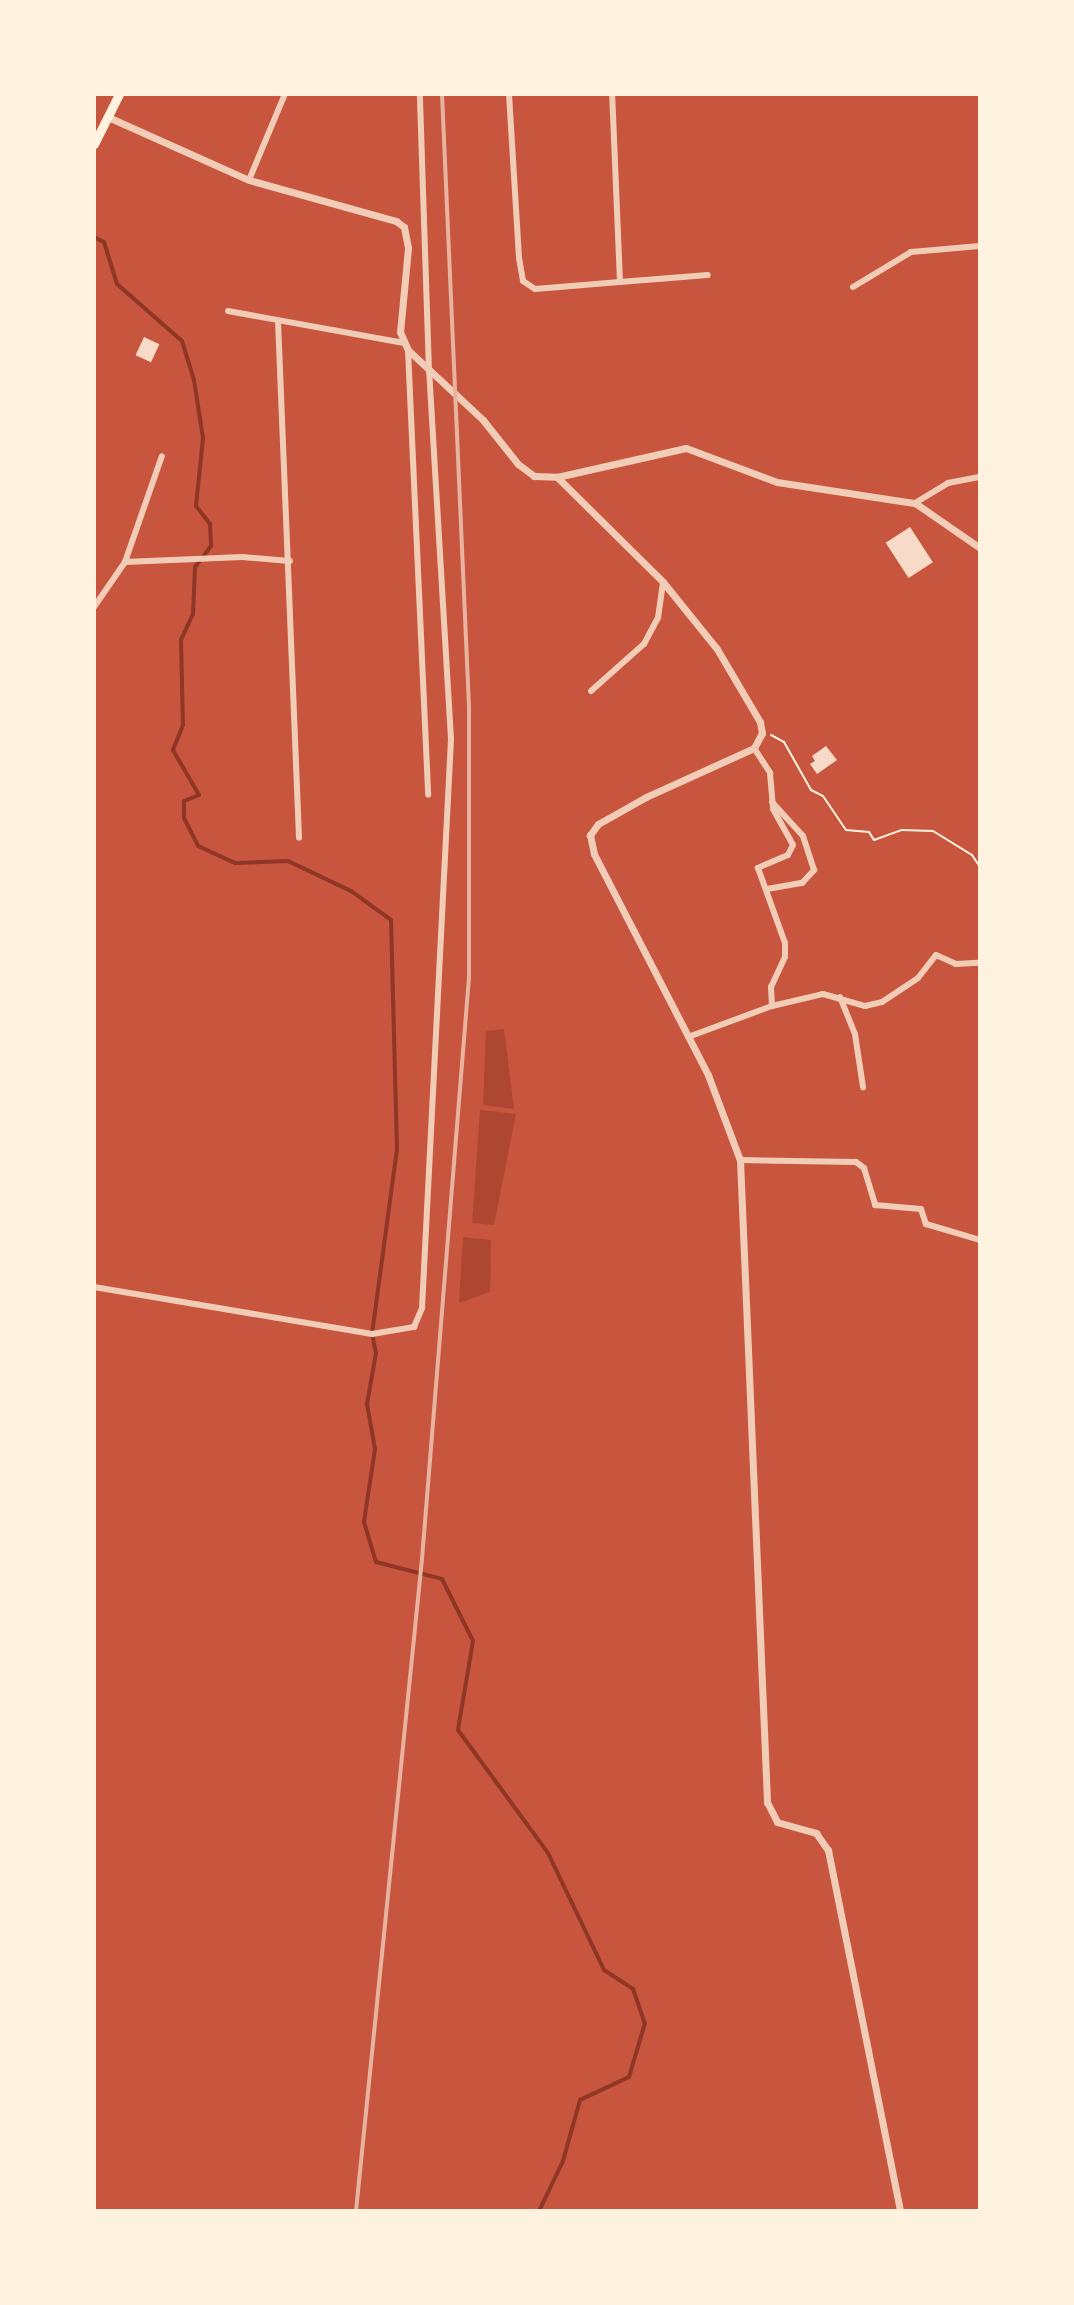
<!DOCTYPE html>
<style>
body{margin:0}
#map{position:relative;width:1074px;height:2305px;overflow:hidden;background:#c8553d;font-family:"Archivo Narrow",sans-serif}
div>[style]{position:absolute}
.green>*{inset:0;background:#ae4732}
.stream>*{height:4px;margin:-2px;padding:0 2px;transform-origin:2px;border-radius:2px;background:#8f3625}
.building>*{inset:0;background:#f7dbc8;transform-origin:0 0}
.path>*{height:2px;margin:-1px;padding:0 1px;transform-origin:1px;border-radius:1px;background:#fff3e0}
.minor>*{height:6px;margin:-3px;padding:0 3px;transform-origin:3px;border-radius:3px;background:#f1ccb7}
.tertiary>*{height:7px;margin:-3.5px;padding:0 3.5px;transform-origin:3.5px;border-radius:3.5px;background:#f1ccb7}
.trunk>*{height:9px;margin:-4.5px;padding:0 4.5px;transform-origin:4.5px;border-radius:4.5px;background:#fff3e0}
.rail>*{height:4px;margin:-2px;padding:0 2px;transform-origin:2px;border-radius:2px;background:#e9b49f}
span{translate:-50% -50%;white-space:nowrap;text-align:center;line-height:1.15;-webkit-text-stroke:6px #fff3e0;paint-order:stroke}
.frame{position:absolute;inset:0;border:96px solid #fff3e0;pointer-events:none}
</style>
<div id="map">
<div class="green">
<i style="clip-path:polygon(504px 1029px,514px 1109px,483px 1105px,486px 1031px)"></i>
<i style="clip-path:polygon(480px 1110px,516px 1114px,494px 1225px,472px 1223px)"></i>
<i style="clip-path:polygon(463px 1237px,491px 1240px,490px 1292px,459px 1303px)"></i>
</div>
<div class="stream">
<i style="left:94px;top:237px;width:11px;rotate:27deg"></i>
<i style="left:104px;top:242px;width:44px;rotate:72.8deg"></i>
<i style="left:117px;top:284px;width:86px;rotate:41.2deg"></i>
<i style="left:182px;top:341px;width:41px;rotate:72.9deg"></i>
<i style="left:194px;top:380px;width:59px;rotate:81.2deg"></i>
<i style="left:203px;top:438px;width:68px;rotate:95.9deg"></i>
<i style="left:196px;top:506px;width:23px;rotate:52deg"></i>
<i style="left:210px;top:524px;width:22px;rotate:87deg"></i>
<i style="left:211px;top:546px;width:26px;rotate:127deg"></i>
<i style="left:195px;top:567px;width:47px;rotate:92.4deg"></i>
<i style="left:193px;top:614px;width:29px;rotate:115deg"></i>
<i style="left:181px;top:640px;width:85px;rotate:88.7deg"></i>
<i style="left:183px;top:725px;width:27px;rotate:112deg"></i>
<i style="left:173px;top:750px;width:52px;rotate:60deg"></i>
<i style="left:199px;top:795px;width:16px;rotate:158deg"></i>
<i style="left:184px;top:801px;width:17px;rotate:90deg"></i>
<i style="left:184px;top:818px;width:31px;rotate:63deg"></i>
<i style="left:198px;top:846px;width:41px;rotate:24.7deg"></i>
<i style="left:235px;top:863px;width:53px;rotate:-2.2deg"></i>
<i style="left:288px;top:861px;width:70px;rotate:25.5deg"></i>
<i style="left:351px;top:891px;width:49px;rotate:35.9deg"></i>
<i style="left:391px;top:920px;width:229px;rotate:88.5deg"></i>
<i style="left:397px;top:1149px;width:187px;rotate:97.7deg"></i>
<i style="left:372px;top:1334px;width:19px;rotate:78deg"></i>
<i style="left:376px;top:1353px;width:52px;rotate:100deg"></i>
<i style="left:367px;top:1404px;width:46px;rotate:79.9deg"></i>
<i style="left:375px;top:1449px;width:74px;rotate:98.6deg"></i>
<i style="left:364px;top:1522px;width:42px;rotate:73.3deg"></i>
<i style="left:376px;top:1562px;width:68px;rotate:14.4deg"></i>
<i style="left:442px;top:1579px;width:69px;rotate:63.4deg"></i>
<i style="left:473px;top:1641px;width:90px;rotate:99.6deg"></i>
<i style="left:458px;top:1730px;width:152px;rotate:53.8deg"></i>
<i style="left:548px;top:1853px;width:130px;rotate:64.4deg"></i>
<i style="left:604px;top:1970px;width:35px;rotate:33deg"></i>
<i style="left:633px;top:1989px;width:36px;rotate:71deg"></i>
<i style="left:645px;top:2023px;width:56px;rotate:106.5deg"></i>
<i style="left:629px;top:2077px;width:54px;rotate:154.9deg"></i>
<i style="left:580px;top:2100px;width:63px;rotate:105.6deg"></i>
<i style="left:563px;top:2161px;width:55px;rotate:115.6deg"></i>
</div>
<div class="building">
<i style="left:144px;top:337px;width:17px;height:20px;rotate:25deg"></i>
<i style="left:910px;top:527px;width:42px;height:29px;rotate:57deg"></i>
<i style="clip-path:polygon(826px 746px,837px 760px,817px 774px,810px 764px,815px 761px,812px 756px)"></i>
</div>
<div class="path">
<i style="left:771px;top:735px;width:15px;rotate:28deg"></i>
<i style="left:784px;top:742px;width:55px;rotate:60.6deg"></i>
<i style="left:811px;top:790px;width:13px;rotate:27deg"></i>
<i style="left:823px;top:796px;width:41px;rotate:55.9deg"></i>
<i style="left:846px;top:830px;width:23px;rotate:5deg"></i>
<i style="left:869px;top:832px;width:9px;rotate:58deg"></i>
<i style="left:874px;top:840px;width:29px;rotate:-20deg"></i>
<i style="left:901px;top:830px;width:32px;rotate:2deg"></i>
<i style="left:933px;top:831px;width:46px;rotate:31.6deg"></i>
<i style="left:972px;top:855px;width:14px;rotate:56deg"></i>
</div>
<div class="minor">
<i style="left:509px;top:94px;width:164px;rotate:86.5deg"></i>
<i style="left:519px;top:258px;width:23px;rotate:80deg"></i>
<i style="left:523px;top:281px;width:14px;rotate:34deg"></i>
<i style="left:535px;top:289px;width:85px;rotate:-4.7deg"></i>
<i style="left:620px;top:282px;width:188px;rotate:-92.4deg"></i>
<i style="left:249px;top:180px;width:93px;rotate:-67.3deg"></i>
<i style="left:620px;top:282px;width:88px;rotate:-4.5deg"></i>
<i style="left:853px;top:287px;width:68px;rotate:-31.1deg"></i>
<i style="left:911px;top:252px;width:69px;rotate:-5deg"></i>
<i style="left:228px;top:311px;width:179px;rotate:10.3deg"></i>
<i style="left:278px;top:321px;width:517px;rotate:87.67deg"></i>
<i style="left:408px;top:350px;width:445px;rotate:87.4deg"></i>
<i style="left:915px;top:503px;width:39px;rotate:-31deg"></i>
<i style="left:948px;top:483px;width:33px;rotate:-11deg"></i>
<i style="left:125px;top:562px;width:117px;rotate:-2.4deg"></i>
<i style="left:242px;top:557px;width:48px;rotate:4.8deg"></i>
<i style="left:94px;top:607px;width:55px;rotate:-55.4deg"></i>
<i style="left:125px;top:562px;width:112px;rotate:-70.8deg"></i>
<i style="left:591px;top:691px;width:71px;rotate:-41.6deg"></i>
<i style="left:644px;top:644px;width:30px;rotate:-62deg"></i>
<i style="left:658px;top:618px;width:36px;rotate:-82deg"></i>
<i style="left:754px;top:748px;width:30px;rotate:57deg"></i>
<i style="left:770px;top:773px;width:36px;rotate:85deg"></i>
<i style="left:773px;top:809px;width:41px;rotate:60.9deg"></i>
<i style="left:793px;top:845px;width:11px;rotate:117deg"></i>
<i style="left:788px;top:855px;width:33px;rotate:157deg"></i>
<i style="left:758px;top:868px;width:80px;rotate:70.2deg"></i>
<i style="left:785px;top:943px;width:14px;rotate:90deg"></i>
<i style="left:785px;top:957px;width:33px;rotate:115deg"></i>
<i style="left:771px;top:987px;width:19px;rotate:87deg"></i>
<i style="left:767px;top:889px;width:36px;rotate:-10deg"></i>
<i style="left:802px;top:883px;width:18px;rotate:-47deg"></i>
<i style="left:814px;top:870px;width:36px;rotate:-108deg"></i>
<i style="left:803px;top:836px;width:46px;rotate:-132.4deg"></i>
<i style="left:840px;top:997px;width:40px;rotate:68deg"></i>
<i style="left:855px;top:1034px;width:54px;rotate:81.4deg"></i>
<i style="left:688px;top:1037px;width:90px;rotate:-20.3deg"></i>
<i style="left:772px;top:1006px;width:52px;rotate:-13.2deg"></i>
<i style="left:823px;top:994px;width:44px;rotate:15.9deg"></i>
<i style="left:865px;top:1006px;width:17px;rotate:-13deg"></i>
<i style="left:882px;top:1002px;width:43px;rotate:-33.7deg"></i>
<i style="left:918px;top:978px;width:29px;rotate:-52deg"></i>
<i style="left:936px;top:955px;width:22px;rotate:24deg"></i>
<i style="left:956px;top:964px;width:22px;rotate:-3deg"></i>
<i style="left:740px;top:1160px;width:116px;rotate:1deg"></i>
<i style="left:856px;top:1162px;width:10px;rotate:37deg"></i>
<i style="left:864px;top:1168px;width:39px;rotate:73deg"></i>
<i style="left:875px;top:1205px;width:46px;rotate:5deg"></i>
<i style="left:921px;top:1209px;width:16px;rotate:72deg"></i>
<i style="left:926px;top:1224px;width:56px;rotate:16.5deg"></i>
<i style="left:94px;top:1287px;width:282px;rotate:9.6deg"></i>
<i style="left:372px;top:1334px;width:43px;rotate:-9.5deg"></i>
<i style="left:414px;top:1327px;width:21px;rotate:-67deg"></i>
<i style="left:422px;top:1308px;width:570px;rotate:-87.08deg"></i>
<i style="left:451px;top:739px;width:369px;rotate:-93.4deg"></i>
<i style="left:429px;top:371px;width:277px;rotate:-91.9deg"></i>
</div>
<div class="tertiary">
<i style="left:108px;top:117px;width:154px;rotate:24.1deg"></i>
<i style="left:249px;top:180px;width:153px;rotate:15.6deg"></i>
<i style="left:396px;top:221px;width:10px;rotate:37deg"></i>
<i style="left:404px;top:227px;width:21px;rotate:79deg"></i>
<i style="left:408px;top:248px;width:84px;rotate:95.4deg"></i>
<i style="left:400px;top:332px;width:20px;rotate:66deg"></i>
<i style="left:408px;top:350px;width:103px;rotate:43deg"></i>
<i style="left:483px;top:420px;width:56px;rotate:51.5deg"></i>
<i style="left:518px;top:464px;width:20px;rotate:37deg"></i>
<i style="left:534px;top:476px;width:23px;rotate:2deg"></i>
<i style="left:557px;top:477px;width:149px;rotate:44.7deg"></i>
<i style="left:663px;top:582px;width:86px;rotate:51.1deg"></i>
<i style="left:717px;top:649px;width:85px;rotate:59.5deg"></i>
<i style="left:760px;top:722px;width:11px;rotate:80deg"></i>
<i style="left:762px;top:733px;width:17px;rotate:118deg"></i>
<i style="left:754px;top:748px;width:119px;rotate:155.6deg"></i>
<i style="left:646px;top:797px;width:55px;rotate:150.6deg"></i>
<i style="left:598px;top:824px;width:14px;rotate:126deg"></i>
<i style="left:590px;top:835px;width:19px;rotate:78deg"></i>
<i style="left:594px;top:854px;width:249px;rotate:62.7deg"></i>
<i style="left:708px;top:1075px;width:91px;rotate:69.4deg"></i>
<i style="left:740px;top:1160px;width:643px;rotate:87.59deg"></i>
<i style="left:767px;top:1802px;width:22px;rotate:63deg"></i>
<i style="left:777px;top:1822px;width:41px;rotate:15.8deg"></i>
<i style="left:816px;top:1833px;width:21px;rotate:55deg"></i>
<i style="left:828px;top:1850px;width:368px;rotate:78.7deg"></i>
<i style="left:557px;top:477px;width:132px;rotate:-12.7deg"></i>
<i style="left:686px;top:448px;width:97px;rotate:20.5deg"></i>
<i style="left:777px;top:482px;width:140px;rotate:8.7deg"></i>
<i style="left:915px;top:503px;width:79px;rotate:34.7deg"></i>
</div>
<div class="trunk">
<i style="left:94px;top:144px;width:56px;rotate:-63.4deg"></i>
</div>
<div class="rail">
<i style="left:356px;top:2211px;width:655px;rotate:-84.22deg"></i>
<i style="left:422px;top:1559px;width:583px;rotate:-85.38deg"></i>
<i style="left:469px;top:978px;width:271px;rotate:-90deg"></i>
<i style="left:469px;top:707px;width:614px;rotate:-92.52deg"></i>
</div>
<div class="frame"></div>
</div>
